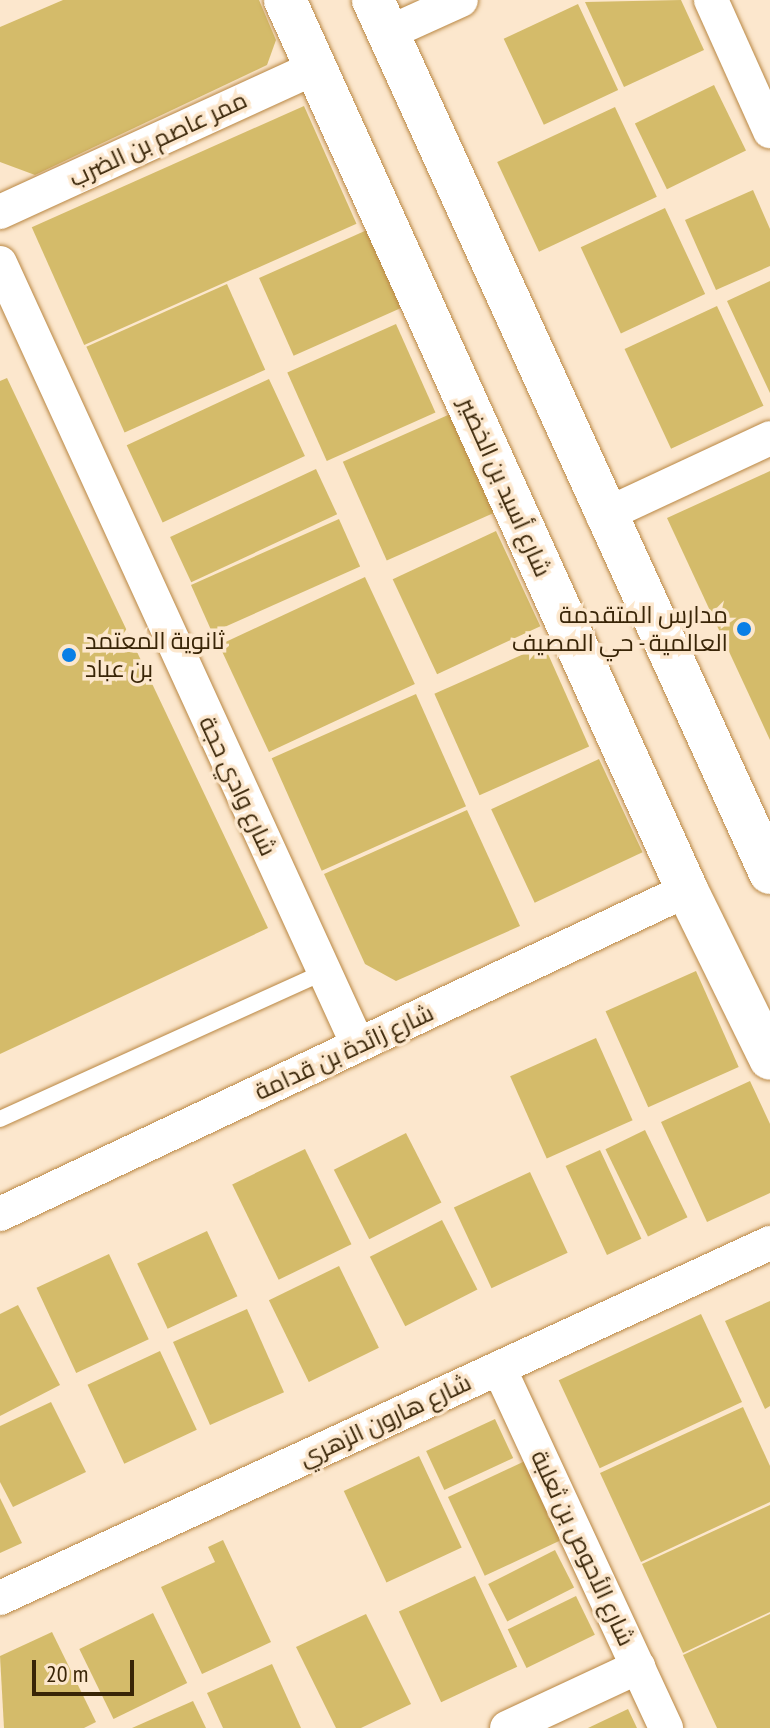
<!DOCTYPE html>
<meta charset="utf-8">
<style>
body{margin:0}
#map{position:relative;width:770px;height:1728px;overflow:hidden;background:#fce7cd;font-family:"PT Sans Narrow",Cairo,sans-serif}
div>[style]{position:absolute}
.building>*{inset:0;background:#d4bb6a;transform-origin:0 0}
.roads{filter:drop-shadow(0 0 2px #b98743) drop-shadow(0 0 2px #b98743)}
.service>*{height:16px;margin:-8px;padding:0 8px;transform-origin:8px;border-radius:8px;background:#fff}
.minor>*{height:34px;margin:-17px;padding:0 17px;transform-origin:17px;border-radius:17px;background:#fff}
.tertiary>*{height:42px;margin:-21px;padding:0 21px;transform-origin:21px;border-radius:21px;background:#fff}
.dots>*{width:22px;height:22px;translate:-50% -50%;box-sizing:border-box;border:4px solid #fce7cd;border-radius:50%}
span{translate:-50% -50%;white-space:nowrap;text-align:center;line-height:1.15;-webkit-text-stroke:7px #fce7cd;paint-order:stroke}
.street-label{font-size:24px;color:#392507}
.poi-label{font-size:24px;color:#392507}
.right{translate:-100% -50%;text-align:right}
.left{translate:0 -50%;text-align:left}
.scale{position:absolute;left:32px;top:1660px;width:102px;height:36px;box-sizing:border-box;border:4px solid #392507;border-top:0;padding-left:10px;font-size:24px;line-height:28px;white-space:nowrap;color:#392507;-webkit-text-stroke:6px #fce7cd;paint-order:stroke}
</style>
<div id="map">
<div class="building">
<i style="clip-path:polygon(63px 0,259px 0,276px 40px,267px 65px,35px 175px,0 162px,0 27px)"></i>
<i style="clip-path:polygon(681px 0,704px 50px,624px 87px,585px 2px)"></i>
<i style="left:578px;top:4px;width:95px;height:82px;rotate:65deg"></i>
<i style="left:714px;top:85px;width:73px;height:88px;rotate:64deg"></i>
<i style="left:304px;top:106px;width:129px;height:298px;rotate:66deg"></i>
<i style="left:615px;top:107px;width:99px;height:130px;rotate:65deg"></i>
<i style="clip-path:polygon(753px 190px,770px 229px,770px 266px,716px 290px,685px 220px)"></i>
<i style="left:665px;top:208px;width:95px;height:93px;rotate:65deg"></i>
<i style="left:376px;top:226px;width:85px;height:128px;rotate:66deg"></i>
<i style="clip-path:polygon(770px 281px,770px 393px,727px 301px)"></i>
<i style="left:227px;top:284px;width:94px;height:154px;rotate:66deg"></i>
<i style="left:717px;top:306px;width:110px;height:102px;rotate:65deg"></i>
<i style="left:396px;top:324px;width:97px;height:119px;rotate:66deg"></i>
<i style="clip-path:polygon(7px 378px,268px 928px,0 1054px,0 381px)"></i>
<i style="left:269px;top:379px;width:85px;height:157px;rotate:65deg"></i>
<i style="left:457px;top:411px;width:108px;height:125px;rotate:66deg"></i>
<i style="left:316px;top:469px;width:50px;height:161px;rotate:65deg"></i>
<i style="clip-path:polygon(770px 471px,770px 740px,667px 518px)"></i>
<i style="left:339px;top:519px;width:52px;height:162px;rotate:66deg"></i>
<i style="left:496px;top:531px;width:105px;height:114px;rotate:65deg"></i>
<i style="left:365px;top:577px;width:118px;height:161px;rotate:65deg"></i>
<i style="left:544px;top:645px;width:111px;height:120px;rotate:66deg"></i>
<i style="left:416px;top:694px;width:123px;height:158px;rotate:66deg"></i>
<i style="left:599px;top:759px;width:103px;height:119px;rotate:65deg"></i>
<i style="clip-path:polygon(467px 810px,520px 926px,396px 981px,365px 964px,324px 874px)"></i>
<i style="left:696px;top:971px;width:105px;height:99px;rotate:66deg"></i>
<i style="left:596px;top:1038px;width:90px;height:94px;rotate:66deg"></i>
<i style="clip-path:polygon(750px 1081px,770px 1124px,770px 1193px,707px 1222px,661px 1122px)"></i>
<i style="left:645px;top:1130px;width:97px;height:44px;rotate:64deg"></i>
<i style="left:406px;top:1133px;width:78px;height:81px;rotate:63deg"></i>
<i style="left:305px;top:1149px;width:106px;height:81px;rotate:64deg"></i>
<i style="left:600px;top:1150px;width:98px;height:38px;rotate:65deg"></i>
<i style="left:530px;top:1172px;width:89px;height:84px;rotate:65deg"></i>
<i style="left:442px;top:1220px;width:78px;height:81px;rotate:63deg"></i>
<i style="left:207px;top:1231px;width:72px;height:77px;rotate:65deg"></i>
<i style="left:109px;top:1254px;width:94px;height:80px;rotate:65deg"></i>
<i style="left:339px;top:1266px;width:91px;height:78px;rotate:64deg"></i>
<i style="clip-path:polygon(770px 1301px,770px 1406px,765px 1409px,725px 1321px)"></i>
<i style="clip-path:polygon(18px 1305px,60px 1385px,0 1416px,0 1314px)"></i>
<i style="left:247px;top:1309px;width:91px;height:81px;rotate:66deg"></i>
<i style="left:701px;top:1314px;width:97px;height:157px;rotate:65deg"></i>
<i style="left:160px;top:1351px;width:87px;height:80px;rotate:65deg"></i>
<i style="clip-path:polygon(51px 1402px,86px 1472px,13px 1507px,0 1482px,0 1426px)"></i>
<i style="clip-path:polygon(743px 1407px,770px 1466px,770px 1502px,641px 1562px,600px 1473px)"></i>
<i style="left:495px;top:1419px;width:43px;height:76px;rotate:65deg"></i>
<i style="left:419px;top:1456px;width:101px;height:83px;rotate:65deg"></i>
<i style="left:525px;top:1461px;width:87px;height:85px;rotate:65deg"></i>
<i style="clip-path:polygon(0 1498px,22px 1543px,0 1553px)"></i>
<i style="clip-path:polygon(770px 1505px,770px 1612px,683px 1653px,642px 1564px)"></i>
<i style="clip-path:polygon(223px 1540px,271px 1642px,202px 1674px,161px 1587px,215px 1562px,208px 1547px)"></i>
<i style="left:555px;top:1550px;width:42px;height:75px;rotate:63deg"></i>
<i style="left:475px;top:1576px;width:100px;height:84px;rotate:65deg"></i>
<i style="left:576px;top:1596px;width:43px;height:76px;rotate:64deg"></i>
<i style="left:153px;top:1613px;width:78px;height:82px;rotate:64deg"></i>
<i style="clip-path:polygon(366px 1614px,411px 1704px,361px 1728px,336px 1728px,296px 1647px)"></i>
<i style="clip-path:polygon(770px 1614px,770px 1728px,717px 1728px,683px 1655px)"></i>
<i style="clip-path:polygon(52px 1632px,96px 1722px,84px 1728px,4px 1728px,0 1656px)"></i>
<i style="clip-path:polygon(272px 1664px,301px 1728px,223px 1728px,207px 1693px)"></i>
<i style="clip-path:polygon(193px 1701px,206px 1728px,132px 1728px)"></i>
<i style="clip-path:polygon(628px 1709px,637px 1728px,588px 1728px)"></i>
</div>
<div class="roads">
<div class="service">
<i style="left:0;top:1119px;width:356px;rotate:-24.4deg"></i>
</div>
<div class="minor">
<i style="left:711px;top:0;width:144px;rotate:65.8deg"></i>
<i style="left:388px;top:33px;width:80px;rotate:-24.3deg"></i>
<i style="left:0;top:212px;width:348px;rotate:-24.6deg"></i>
<i style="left:0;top:263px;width:860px;rotate:65.4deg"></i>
<i style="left:603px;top:516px;width:184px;rotate:-25deg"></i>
<i style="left:0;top:1214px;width:760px;rotate:-25.25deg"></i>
<i style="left:499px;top:1368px;width:397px;rotate:65.1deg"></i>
<i style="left:0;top:1598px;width:848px;rotate:-24.75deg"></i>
<i style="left:507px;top:1728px;width:145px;rotate:-25deg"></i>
</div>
<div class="tertiary">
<i style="left:285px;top:0;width:977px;rotate:65.69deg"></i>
<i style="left:687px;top:890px;width:188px;rotate:63.8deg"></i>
<i style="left:373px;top:0;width:959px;rotate:65.55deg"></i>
</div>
</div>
<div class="dots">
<i style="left:744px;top:629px;background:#0a7fe6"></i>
<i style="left:69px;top:655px;background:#0a7fe6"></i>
</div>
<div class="street-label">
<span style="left:158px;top:139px;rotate:-25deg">ممر عاصم بن الضرب</span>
<span style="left:505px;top:487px;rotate:66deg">شارع أسيد بن الخضير</span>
<span style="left:238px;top:786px;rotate:65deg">شارع وادي حجة</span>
<span style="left:344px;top:1052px;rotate:-25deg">شارع زائدة بن قدامة</span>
<span style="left:385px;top:1420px;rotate:-25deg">شارع هارون الزهري</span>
<span style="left:583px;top:1548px;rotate:65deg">شارع الأحوص بن ثعلبة</span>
</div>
<div class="poi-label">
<span class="right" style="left:728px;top:629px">مدارس المتقدمة<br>العالمية - حي المصيف</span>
<span class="left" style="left:85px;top:655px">ثانوية المعتمد<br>بن عباد</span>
</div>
<div class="scale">20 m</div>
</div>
